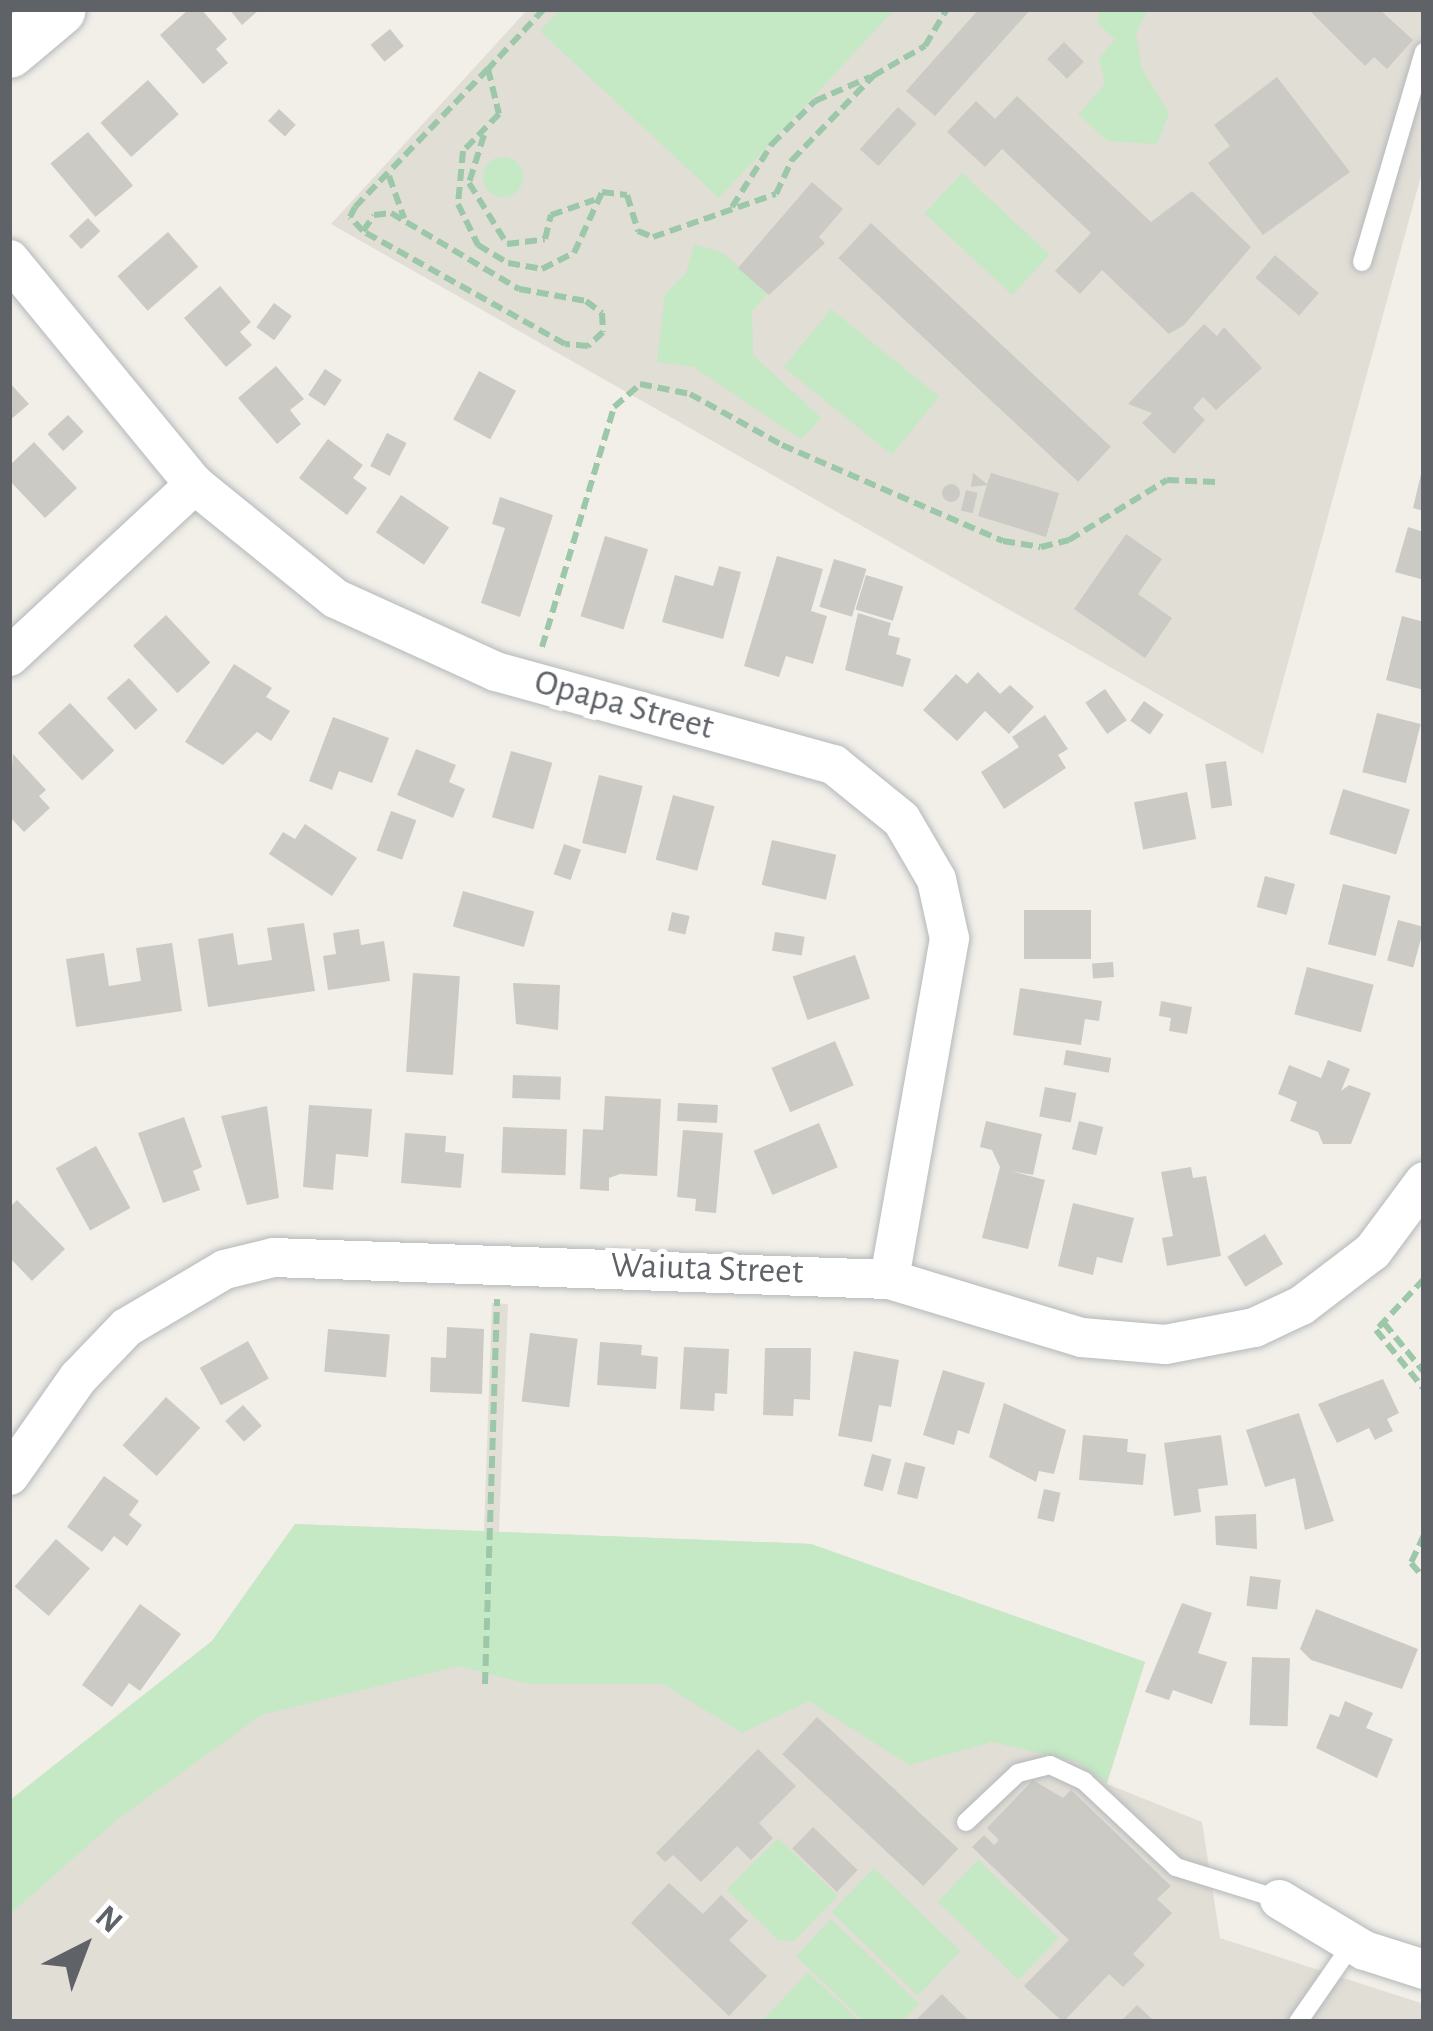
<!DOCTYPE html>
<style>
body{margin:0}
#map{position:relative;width:1433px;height:2031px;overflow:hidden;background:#f1efe8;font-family:"Alegreya Sans",sans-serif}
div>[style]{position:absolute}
.education>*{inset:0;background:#e1ded6}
.green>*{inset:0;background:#c5e8c5;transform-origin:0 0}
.round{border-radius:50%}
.building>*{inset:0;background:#cccac5;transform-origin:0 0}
.path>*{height:6px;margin-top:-3px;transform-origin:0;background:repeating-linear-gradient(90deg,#9cc7a9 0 12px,transparent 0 18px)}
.roads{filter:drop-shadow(0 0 3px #b5b8bc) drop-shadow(0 0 3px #b5b8bc)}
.lane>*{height:18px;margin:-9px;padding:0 9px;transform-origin:9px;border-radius:9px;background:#fff}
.street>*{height:39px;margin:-19.5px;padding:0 19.5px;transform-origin:19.5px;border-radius:19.5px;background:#fff}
.secondary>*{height:54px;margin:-27px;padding:0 27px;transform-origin:27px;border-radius:27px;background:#fff}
span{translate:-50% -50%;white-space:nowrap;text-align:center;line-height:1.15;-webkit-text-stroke:10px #fff;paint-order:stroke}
.street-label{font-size:36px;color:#5f6368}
.frame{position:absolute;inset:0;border:12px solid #5f6368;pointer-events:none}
.north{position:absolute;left:24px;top:1887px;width:120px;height:120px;-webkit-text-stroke:9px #fff;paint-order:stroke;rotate:42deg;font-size:33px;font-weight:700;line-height:48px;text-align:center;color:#5f6368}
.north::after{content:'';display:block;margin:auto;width:42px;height:54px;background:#5f6368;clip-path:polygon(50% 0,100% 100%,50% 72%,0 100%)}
</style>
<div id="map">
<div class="education">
<i style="clip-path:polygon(528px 9px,1424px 9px,1424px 165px,1263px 754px,331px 224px)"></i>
<i style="clip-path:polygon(492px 1303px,508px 1304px,499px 1532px,811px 1544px,1145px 1662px,1107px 1784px,1202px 1822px,1220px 1938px,1424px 2004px,1424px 2022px,9px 2022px,9px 1801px,212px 1641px,295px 1524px,484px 1531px)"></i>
</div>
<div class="green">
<i style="clip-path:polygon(561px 9px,895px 9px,719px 198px,540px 31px)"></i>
<i style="clip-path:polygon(1100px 9px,1148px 9px,1136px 34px,1142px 69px,1169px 113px,1157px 144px,1107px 141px,1078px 114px,1105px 84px,1099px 58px,1115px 39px,1097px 23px)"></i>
<i class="round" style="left:483px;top:157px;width:40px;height:40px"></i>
<i style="left:962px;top:173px;width:120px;height:55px;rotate:43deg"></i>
<i style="clip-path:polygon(694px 244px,723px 253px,768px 293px,752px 311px,753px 355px,821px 418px,801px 439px,694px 367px,657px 362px,665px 294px,686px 273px)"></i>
<i style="left:831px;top:309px;width:139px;height:75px;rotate:39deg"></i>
<i style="clip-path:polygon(295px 1524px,811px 1544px,1145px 1662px,1106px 1784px,1077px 1762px,992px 1742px,909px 1765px,809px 1701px,742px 1733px,663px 1684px,529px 1684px,458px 1666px,261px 1715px,118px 1819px,9px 1915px,9px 1801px,212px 1641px)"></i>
<i style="clip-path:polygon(778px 1838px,838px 1896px,794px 1941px,778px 1940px,727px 1890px)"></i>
<i style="left:978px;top:1860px;width:112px;height:58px;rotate:44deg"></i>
<i style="left:874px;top:1868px;width:120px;height:61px;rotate:44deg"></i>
<i style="clip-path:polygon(831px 1919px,919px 2004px,901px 2022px,864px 2022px,796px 1956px)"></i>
<i style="clip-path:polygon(808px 1972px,860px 2022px,761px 2022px)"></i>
</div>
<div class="building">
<i style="clip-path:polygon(189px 9px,201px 9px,227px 39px,216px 49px,228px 63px,203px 84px,160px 35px)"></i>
<i style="clip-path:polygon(229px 9px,260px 9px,242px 25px)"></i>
<i style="clip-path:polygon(979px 9px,1031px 9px,935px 116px,906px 91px)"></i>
<i style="clip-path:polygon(1379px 9px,1413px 40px,1387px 69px,1374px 57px,1365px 66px,1311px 12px)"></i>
<i style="left:390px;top:29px;width:22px;height:25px;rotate:51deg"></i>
<i style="left:1064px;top:42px;width:28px;height:24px;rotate:45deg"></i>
<i style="clip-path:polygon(1277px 77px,1350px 172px,1263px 235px,1208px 163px,1230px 146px,1214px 125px)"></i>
<i style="left:148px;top:80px;width:46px;height:64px;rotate:48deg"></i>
<i style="clip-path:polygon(1017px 96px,1151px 222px,1192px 191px,1251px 247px,1184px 325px,1169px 334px,1102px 270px,1080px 294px,1055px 271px,1091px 233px,1002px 149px,985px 167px,947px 132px,976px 101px,995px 119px)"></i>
<i style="left:898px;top:107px;width:25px;height:57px;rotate:42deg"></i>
<i style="left:279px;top:109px;width:23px;height:16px;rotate:43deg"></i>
<i style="left:88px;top:132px;width:70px;height:49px;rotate:50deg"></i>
<i style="clip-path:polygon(812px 182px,843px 209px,819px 237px,825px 243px,769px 295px,738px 268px)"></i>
<i style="left:88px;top:218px;width:18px;height:26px;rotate:47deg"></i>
<i style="left:871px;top:223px;width:328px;height:48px;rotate:43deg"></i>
<i style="left:168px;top:232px;width:46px;height:67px;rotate:49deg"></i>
<i style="left:1275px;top:255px;width:58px;height:30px;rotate:41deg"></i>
<i style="clip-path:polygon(220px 286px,251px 322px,240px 332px,252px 345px,226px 367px,184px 318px)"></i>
<i style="left:274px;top:303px;width:22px;height:30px;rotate:36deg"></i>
<i style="clip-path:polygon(1204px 324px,1217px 336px,1224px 327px,1262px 368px,1216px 410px,1203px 397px,1193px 408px,1205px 420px,1174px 454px,1142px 423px,1152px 413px,1128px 404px)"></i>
<i style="clip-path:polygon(276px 366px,304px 399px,290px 410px,301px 424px,277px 444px,238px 398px)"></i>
<i style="left:325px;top:369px;width:20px;height:31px;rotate:33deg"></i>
<i style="left:479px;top:371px;width:42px;height:55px;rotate:28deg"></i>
<i style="clip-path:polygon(9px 382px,29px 404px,9px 421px)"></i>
<i style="left:68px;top:415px;width:23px;height:28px;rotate:47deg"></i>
<i style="left:387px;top:433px;width:22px;height:37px;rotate:27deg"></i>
<i style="clip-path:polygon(328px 439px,363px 465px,353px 478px,367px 488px,347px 515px,299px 478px)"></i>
<i style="clip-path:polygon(34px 442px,77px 488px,45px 518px,9px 480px,9px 466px)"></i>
<i style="clip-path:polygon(1422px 470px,1424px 470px,1424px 511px,1413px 508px)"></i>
<i style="clip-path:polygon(973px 473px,987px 484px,991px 473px,1059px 493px,1046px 537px,978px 516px,987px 485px,971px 487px)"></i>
<i class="round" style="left:942px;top:484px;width:18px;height:18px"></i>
<i style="left:966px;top:490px;width:12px;height:21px;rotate:14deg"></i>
<i style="left:401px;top:495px;width:58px;height:45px;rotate:34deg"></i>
<i style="clip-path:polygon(500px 497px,553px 515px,520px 617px,481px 603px,505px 528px,492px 524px)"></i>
<i style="clip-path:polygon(1408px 527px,1424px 532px,1424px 580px,1395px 572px)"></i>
<i style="clip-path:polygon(1126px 534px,1162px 559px,1138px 594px,1172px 618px,1145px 658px,1074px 609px)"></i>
<i style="left:605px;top:536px;width:45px;height:84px;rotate:17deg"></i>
<i style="clip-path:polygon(777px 556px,823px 569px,811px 611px,827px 616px,813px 664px,786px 656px,779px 677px,744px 666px)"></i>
<i style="left:834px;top:559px;width:34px;height:50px;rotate:17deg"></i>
<i style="clip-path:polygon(719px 566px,741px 572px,723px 639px,662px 622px,675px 575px,713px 586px)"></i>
<i style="left:866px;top:575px;width:39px;height:36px;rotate:17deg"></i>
<i style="clip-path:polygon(858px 613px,891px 623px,888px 635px,900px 638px,896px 654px,911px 659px,903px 687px,845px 670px)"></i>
<i style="left:166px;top:615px;width:65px;height:45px;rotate:47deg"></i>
<i style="clip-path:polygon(1402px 616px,1424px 622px,1424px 690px,1386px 680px)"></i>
<i style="clip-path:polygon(234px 664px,272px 688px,266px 697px,290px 711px,271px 741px,257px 732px,223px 765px,185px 742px)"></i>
<i style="clip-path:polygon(978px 672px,1000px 694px,1010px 685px,1034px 707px,1009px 734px,985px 711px,957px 741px,923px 710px,956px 674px,967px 684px)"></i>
<i style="left:129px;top:678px;width:43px;height:30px;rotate:48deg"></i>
<i style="left:1105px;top:689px;width:38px;height:24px;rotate:55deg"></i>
<i style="left:1144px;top:701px;width:24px;height:24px;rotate:35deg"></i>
<i style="left:70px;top:703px;width:65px;height:44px;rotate:47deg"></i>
<i style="left:1377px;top:713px;width:45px;height:61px;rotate:14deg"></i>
<i style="clip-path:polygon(1045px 715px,1068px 749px,1058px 755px,1066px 768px,1004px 809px,981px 772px,1019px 747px,1012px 737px)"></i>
<i style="clip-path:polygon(333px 717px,389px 738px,372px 783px,339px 771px,332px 790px,309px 781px)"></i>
<i style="clip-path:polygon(416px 749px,456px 765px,449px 782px,465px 789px,453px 818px,397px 795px)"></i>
<i style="left:511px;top:751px;width:43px;height:69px;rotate:16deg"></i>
<i style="clip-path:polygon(13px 754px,46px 790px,39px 796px,50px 808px,24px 832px,9px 816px)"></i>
<i style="left:1226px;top:761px;width:45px;height:21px;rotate:82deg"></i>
<i style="left:599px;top:775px;width:45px;height:70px;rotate:14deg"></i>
<i style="left:1343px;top:789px;width:70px;height:47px;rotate:17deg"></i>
<i style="left:1187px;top:792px;width:48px;height:54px;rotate:79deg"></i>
<i style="left:673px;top:795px;width:43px;height:67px;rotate:15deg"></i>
<i style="left:391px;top:811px;width:27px;height:42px;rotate:20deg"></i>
<i style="clip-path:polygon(305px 824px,357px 858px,332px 896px,269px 854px,283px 832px,295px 839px)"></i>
<i style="left:772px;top:840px;width:66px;height:46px;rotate:13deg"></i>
<i style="left:564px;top:844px;width:18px;height:32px;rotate:19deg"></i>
<i style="left:1265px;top:876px;width:31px;height:32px;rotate:15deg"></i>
<i style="left:1343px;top:884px;width:49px;height:62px;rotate:14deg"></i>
<i style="left:463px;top:891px;width:74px;height:37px;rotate:16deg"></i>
<i style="left:1024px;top:910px;width:67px;height:49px"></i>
<i style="left:672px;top:912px;width:18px;height:19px;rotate:13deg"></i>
<i style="left:1398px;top:920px;width:27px;height:42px;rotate:15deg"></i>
<i style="clip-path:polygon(304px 923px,315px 991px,208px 1007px,198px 939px,233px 933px,238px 965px,272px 960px,267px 928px)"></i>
<i style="clip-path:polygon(359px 929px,361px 945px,384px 941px,390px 981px,328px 990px,323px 956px,336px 954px,333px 933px)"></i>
<i style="left:775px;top:932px;width:30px;height:19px;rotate:9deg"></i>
<i style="clip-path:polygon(172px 943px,182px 1011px,76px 1027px,66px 959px,104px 953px,109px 986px,141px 981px,136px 948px)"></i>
<i style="left:855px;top:955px;width:46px;height:66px;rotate:71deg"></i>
<i style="left:1113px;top:962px;width:15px;height:21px;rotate:86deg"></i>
<i style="left:1307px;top:967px;width:69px;height:49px;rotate:15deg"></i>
<i style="left:413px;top:973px;width:47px;height:99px;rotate:4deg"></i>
<i style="clip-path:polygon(513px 983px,560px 985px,558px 1030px,516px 1024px)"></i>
<i style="clip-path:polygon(1020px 988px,1102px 1001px,1099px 1021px,1085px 1019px,1081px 1045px,1013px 1035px)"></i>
<i style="clip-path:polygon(1161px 1001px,1192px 1007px,1187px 1034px,1169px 1031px,1171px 1018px,1159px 1016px)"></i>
<i style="left:835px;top:1041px;width:48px;height:69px;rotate:67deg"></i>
<i style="left:1066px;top:1050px;width:46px;height:15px;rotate:10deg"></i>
<i style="clip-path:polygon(1328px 1060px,1350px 1069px,1341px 1091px,1349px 1085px,1371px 1093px,1351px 1144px,1323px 1144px,1318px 1132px,1290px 1121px,1297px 1102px,1278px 1094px,1289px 1065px,1321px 1078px)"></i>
<i style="left:513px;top:1075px;width:48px;height:23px;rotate:2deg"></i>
<i style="left:1045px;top:1087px;width:32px;height:30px;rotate:11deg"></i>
<i style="clip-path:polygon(605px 1096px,661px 1099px,657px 1176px,620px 1174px,609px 1178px,609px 1191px,580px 1189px,583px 1129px,603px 1130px)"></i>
<i style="left:678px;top:1103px;width:40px;height:18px;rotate:3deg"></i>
<i style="clip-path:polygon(309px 1105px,372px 1109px,368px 1157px,336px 1154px,333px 1190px,303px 1187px)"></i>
<i style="clip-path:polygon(267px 1106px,279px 1198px,247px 1205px,221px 1116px)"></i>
<i style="clip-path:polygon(184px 1117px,202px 1167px,193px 1171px,200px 1190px,163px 1203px,138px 1133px)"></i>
<i style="clip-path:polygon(986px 1121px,1042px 1134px,1033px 1175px,1011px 1171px,1045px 1180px,1028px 1249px,982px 1238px,1000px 1167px,992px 1150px,980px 1147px)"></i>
<i style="left:1079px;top:1121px;width:25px;height:29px;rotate:14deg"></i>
<i style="left:819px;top:1123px;width:48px;height:71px;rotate:67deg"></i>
<i style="left:503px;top:1127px;width:64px;height:46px;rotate:2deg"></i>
<i style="clip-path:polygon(683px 1130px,723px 1133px,716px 1213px,695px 1211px,696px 1199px,677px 1197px)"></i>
<i style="clip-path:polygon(405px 1133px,446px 1136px,445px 1152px,464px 1154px,461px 1188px,401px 1183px)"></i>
<i style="left:96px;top:1146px;width:71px;height:46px;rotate:61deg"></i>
<i style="clip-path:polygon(1191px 1167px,1193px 1178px,1206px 1176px,1221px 1256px,1167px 1266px,1162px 1238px,1173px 1236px,1161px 1172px)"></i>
<i style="clip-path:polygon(17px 1200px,65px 1249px,32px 1281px,9px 1257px,9px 1208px)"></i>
<i style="clip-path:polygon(1073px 1203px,1134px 1218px,1122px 1263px,1097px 1257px,1093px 1275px,1058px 1266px)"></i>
<i style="left:1265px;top:1234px;width:35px;height:44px;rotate:59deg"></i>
<i style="clip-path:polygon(447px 1327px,484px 1329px,482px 1394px,430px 1392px,431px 1357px,446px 1358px)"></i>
<i style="left:328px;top:1329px;width:62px;height:43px;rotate:5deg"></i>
<i style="left:530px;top:1333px;width:48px;height:69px;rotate:7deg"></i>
<i style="left:248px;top:1341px;width:43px;height:55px;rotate:61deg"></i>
<i style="clip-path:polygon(600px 1342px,642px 1345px,641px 1355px,658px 1357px,656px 1389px,597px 1385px)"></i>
<i style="clip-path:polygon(684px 1347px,729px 1349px,727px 1394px,715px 1393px,714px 1411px,680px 1409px)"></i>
<i style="clip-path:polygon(765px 1348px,811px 1348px,810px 1400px,794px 1399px,793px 1416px,763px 1415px)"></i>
<i style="clip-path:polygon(854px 1351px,899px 1360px,891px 1407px,879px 1405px,872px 1442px,838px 1436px)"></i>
<i style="clip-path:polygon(943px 1370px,985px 1383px,969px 1434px,958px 1430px,954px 1445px,923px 1435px)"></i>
<i style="clip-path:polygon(1383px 1379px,1399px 1413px,1387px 1419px,1393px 1431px,1375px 1440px,1369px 1428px,1337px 1443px,1318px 1404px)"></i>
<i style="left:166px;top:1397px;width:46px;height:65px;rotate:42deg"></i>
<i style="clip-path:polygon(1004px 1403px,1066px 1430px,1054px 1474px,1039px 1471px,1036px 1482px,989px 1457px)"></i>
<i style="left:243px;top:1405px;width:28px;height:24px;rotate:48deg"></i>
<i style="clip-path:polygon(1299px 1413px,1334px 1521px,1305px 1530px,1295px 1478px,1265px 1487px,1246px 1430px)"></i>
<i style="clip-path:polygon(1083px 1435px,1128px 1439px,1127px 1452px,1146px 1454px,1143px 1485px,1079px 1480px)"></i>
<i style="clip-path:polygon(1221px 1435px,1228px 1485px,1198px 1489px,1201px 1512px,1174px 1516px,1164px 1443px)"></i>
<i style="left:872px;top:1454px;width:20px;height:33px;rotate:15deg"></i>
<i style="left:905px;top:1462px;width:21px;height:33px;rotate:14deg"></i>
<i style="clip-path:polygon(104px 1476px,139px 1501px,129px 1515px,142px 1525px,127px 1546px,114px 1536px,102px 1552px,67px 1527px)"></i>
<i style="left:1044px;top:1489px;width:17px;height:30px;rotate:13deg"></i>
<i style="clip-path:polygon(1256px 1514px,1257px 1549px,1216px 1545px,1215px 1516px)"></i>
<i style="left:56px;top:1539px;width:45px;height:63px;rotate:41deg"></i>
<i style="left:1250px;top:1576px;width:31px;height:30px;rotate:7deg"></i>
<i style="clip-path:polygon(1182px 1603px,1212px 1613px,1198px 1653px,1227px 1662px,1212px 1704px,1173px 1690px,1169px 1700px,1145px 1692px)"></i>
<i style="clip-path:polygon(140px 1604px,181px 1634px,140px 1691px,129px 1683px,112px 1707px,82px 1685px)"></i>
<i style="clip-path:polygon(1316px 1609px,1418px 1649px,1402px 1689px,1311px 1660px,1300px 1649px)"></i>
<i style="left:1252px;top:1657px;width:38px;height:68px;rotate:2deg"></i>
<i style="clip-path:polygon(1345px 1701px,1373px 1713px,1366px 1728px,1393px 1739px,1377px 1778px,1316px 1748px,1330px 1714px,1339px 1717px)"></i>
<i style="left:817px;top:1717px;width:193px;height:51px;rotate:43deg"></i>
<i style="clip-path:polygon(758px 1749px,796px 1786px,759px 1823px,773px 1838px,751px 1860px,737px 1846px,701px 1882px,673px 1855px,665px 1862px,656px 1853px)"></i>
<i style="clip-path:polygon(1033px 1780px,1063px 1798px,1071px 1790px,1171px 1886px,1157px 1899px,1172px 1913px,1133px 1954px,1145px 1965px,1123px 1987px,1109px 1974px,1063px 2022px,1024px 1986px,1069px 1940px,972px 1847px,984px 1835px,994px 1845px,999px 1840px,987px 1828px)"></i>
<i style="left:813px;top:1827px;width:62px;height:30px;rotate:44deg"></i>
<i style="clip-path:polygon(669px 1883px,703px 1914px,721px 1895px,748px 1921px,729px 1940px,767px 1976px,729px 2016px,631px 1923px)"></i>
<i style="clip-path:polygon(942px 1994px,970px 2022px,914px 2022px)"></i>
<i style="clip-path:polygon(1137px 2005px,1155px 2022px,1120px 2022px)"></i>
</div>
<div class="path">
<i style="left:544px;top:9px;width:82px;rotate:133deg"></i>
<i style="left:488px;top:69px;width:46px;rotate:76.3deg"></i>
<i style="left:499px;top:114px;width:52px;rotate:134.2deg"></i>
<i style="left:463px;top:151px;width:53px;rotate:95.4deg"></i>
<i style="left:458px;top:204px;width:46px;rotate:64deg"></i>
<i style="left:478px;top:245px;width:35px;rotate:31deg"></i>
<i style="left:508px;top:263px;width:35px;rotate:10deg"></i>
<i style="left:542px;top:269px;width:36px;rotate:-27deg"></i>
<i style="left:574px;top:253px;width:67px;rotate:-65.3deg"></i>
<i style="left:602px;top:192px;width:25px;rotate:7deg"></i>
<i style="left:627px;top:195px;width:38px;rotate:73deg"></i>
<i style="left:638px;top:231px;width:16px;rotate:22deg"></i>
<i style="left:653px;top:237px;width:130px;rotate:-19.3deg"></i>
<i style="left:776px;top:194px;width:38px;rotate:-65deg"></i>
<i style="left:792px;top:160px;width:117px;rotate:-46deg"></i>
<i style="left:873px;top:76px;width:60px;rotate:-30deg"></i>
<i style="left:925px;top:46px;width:43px;rotate:-59.3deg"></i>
<i style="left:1394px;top:9px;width:11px"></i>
<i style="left:484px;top:135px;width:50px;rotate:107.4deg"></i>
<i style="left:469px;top:183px;width:72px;rotate:58.1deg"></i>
<i style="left:507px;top:244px;width:38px;rotate:-7deg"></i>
<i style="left:545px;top:239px;width:25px;rotate:-76deg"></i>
<i style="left:551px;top:215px;width:46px;rotate:-19.2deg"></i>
<i style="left:389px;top:176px;width:45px;rotate:70.3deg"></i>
<i style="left:732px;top:207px;width:75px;rotate:-57.6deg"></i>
<i style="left:772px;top:144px;width:61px;rotate:-45deg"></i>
<i style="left:815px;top:101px;width:60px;rotate:-23.6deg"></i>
<i style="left:391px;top:213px;width:149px;rotate:30.7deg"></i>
<i style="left:519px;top:289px;width:68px;rotate:10.2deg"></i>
<i style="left:586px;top:301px;width:20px;rotate:37deg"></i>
<i style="left:602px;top:313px;width:19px;rotate:87deg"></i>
<i style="left:603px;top:332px;width:21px;rotate:137deg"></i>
<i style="left:588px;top:346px;width:23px;rotate:-175deg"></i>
<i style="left:565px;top:344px;width:231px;rotate:-150.8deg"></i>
<i style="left:363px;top:231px;width:19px;rotate:-55deg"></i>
<i style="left:374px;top:215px;width:17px;rotate:-7deg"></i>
<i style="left:363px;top:231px;width:19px;rotate:-133deg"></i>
<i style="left:350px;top:217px;width:11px;rotate:-63deg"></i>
<i style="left:355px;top:207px;width:192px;rotate:-46.1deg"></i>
<i style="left:542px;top:647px;width:251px;rotate:-73.3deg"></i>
<i style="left:614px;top:407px;width:35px;rotate:-41deg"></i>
<i style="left:640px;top:384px;width:51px;rotate:11.3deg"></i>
<i style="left:690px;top:394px;width:105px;rotate:29deg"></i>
<i style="left:782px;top:445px;width:241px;rotate:23.5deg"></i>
<i style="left:1003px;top:541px;width:38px;rotate:9deg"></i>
<i style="left:1041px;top:547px;width:29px;rotate:-14deg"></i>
<i style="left:1069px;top:540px;width:115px;rotate:-31.5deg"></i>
<i style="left:1167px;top:480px;width:49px;rotate:2.3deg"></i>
<i style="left:1424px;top:1279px;width:70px;rotate:133.3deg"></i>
<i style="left:1376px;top:1330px;width:76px;rotate:50.9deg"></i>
<i style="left:1384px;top:1323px;width:63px;rotate:50.8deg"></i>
<i style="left:1424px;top:1535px;width:31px;rotate:115deg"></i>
<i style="left:1411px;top:1563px;width:20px;rotate:49deg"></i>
<i style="left:485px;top:1684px;width:385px;rotate:-88.2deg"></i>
</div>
<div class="roads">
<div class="lane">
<i style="left:1362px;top:262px;width:219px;rotate:-73.6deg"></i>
<i style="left:966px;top:1822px;width:71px;rotate:-43.3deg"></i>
<i style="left:1018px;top:1773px;width:33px;rotate:-14deg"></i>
<i style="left:1050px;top:1765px;width:38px;rotate:25deg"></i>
<i style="left:1084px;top:1781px;width:126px;rotate:43.1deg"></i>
<i style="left:1176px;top:1867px;width:108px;rotate:17.3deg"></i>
<i style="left:1298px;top:2022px;width:96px;rotate:-55.2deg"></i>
</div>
<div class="street">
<i style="left:9px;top:259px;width:291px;rotate:50.6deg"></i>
<i style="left:194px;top:484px;width:181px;rotate:39deg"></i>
<i style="left:335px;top:598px;width:176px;rotate:24.5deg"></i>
<i style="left:495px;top:671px;width:351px;rotate:15.4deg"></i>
<i style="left:833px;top:764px;width:87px;rotate:39deg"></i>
<i style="left:901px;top:819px;width:69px;rotate:59.7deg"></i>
<i style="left:936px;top:879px;width:60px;rotate:77.6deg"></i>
<i style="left:949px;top:938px;width:346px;rotate:100deg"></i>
<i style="left:9px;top:656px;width:253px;rotate:-42.9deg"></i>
<i style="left:9px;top:1475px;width:120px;rotate:-54.9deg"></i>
<i style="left:78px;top:1377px;width:69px;rotate:-46.2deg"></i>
<i style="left:126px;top:1327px;width:114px;rotate:-30.6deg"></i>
<i style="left:224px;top:1269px;width:50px;rotate:-13.8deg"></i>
<i style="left:273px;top:1257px;width:616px;rotate:2.05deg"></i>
<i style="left:889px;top:1279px;width:201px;rotate:16.8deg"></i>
<i style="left:1081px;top:1337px;width:84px;rotate:4.8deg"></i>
<i style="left:1165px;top:1344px;width:91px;rotate:-10.8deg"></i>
<i style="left:1254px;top:1327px;width:52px;rotate:-25.1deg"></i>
<i style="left:1301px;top:1305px;width:89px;rotate:-37.3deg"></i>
<i style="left:1372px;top:1251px;width:87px;rotate:-53.4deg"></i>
<i style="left:1279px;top:1899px;width:99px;rotate:31deg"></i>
<i style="left:1364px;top:1950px;width:63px;rotate:17.6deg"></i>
</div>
<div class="secondary">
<i style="left:9px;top:51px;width:65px;rotate:-40deg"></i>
</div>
</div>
<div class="street-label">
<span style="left:624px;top:705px;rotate:15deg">Opapa Street</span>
<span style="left:707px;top:1269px;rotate:2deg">Waiuta Street</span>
</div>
<div class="frame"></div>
<div class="north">N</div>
</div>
